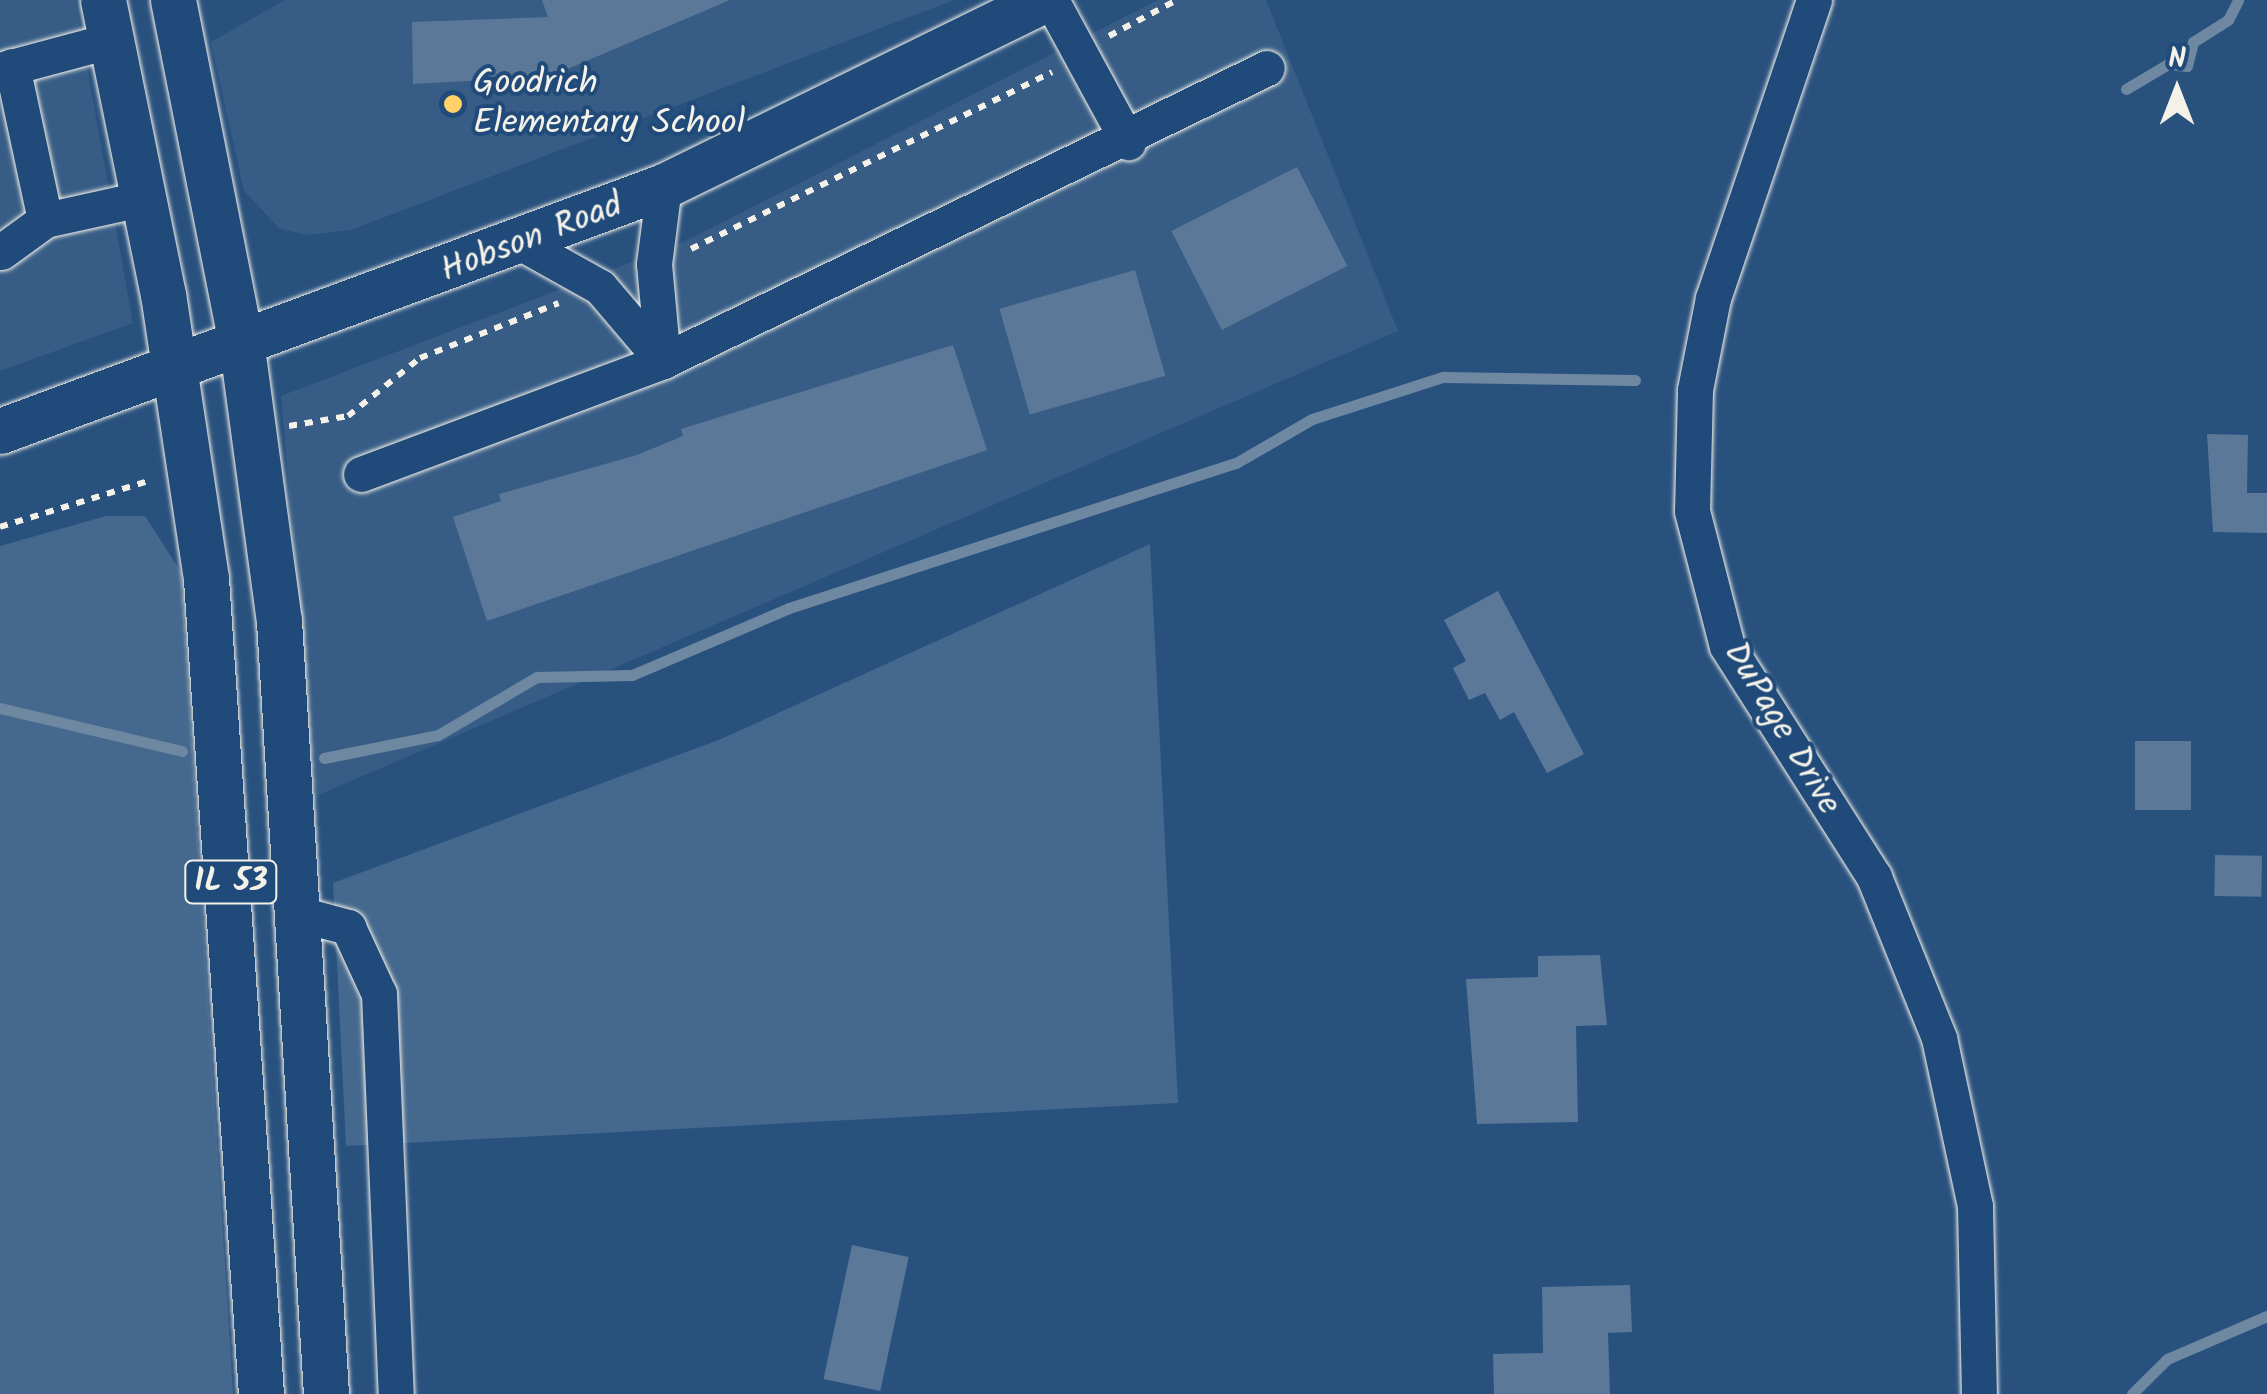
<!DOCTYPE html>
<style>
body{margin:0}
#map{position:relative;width:2267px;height:1394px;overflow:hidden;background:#28517e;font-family:Kalam,sans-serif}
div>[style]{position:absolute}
.built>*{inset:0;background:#375d86}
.green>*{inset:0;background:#45688e}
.stream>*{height:11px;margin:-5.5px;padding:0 5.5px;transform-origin:5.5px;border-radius:5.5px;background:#6e88a2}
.building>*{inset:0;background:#5b7899;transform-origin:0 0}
.path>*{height:6px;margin-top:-3px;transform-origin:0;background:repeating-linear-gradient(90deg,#f4f1e8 0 8px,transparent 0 16px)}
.roads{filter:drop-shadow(0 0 2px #f4f1e8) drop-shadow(0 0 2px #f4f1e8)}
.minor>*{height:35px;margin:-17.5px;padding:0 17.5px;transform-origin:17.5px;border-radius:17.5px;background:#1f4a7a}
.major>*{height:45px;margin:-22.5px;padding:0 22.5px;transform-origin:22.5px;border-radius:22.5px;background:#1f4a7a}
.dots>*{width:28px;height:28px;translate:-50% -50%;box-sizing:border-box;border:5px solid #1f4a7a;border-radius:50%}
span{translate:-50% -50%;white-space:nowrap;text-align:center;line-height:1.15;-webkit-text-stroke:8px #1f4a7a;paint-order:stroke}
.shield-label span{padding:2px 8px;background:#1f4a7a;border:2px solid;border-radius:8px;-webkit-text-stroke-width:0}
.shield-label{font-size:32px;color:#f4f1e8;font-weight:700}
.poi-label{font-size:35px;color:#f4f1e8}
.left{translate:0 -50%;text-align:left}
.street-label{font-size:35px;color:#f4f1e8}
.north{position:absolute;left:2127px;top:40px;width:100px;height:100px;-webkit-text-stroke:8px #1f4a7a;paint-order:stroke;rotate:0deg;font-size:28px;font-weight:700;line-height:40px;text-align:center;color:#f4f1e8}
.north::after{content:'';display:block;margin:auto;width:35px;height:45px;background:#f4f1e8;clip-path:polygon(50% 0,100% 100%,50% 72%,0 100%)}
</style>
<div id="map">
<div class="built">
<i style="clip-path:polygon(0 0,75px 0,133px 323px,0 371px)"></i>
<i style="clip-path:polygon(285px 0,954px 0,351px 230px,308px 235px,280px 229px,244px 191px,211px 42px)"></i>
<i style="clip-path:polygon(1158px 0,1266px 0,1398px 331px,316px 796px,281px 396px,684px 242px)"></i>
</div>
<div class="green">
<i style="clip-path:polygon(106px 516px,145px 516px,181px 572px,233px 1394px,0 1394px,0 546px)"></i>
<i style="clip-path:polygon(1150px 544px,1178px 1103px,346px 1146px,333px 883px,721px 739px)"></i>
</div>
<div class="stream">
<i style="left:2126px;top:89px;width:49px;rotate:-30.8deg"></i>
<i style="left:2168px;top:64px;width:19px;rotate:6deg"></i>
<i style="left:2187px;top:66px;width:25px;rotate:-76deg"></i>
<i style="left:2193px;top:42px;width:41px;rotate:-32.2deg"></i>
<i style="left:2228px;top:20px;width:22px;rotate:-63deg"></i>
<i style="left:0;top:708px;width:187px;rotate:13.3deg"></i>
<i style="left:324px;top:758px;width:116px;rotate:-11.4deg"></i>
<i style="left:438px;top:735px;width:115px;rotate:-30.4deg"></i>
<i style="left:537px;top:677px;width:95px;rotate:-1.2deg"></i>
<i style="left:632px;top:675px;width:171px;rotate:-23.1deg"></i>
<i style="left:789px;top:608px;width:470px;rotate:-18deg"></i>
<i style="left:1236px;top:463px;width:88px;rotate:-30.1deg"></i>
<i style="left:1312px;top:419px;width:138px;rotate:-17.8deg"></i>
<i style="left:1443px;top:377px;width:192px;rotate:0.9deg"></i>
<i style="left:2132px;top:1394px;width:49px;rotate:-45deg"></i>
<i style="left:2167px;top:1359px;width:109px;rotate:-23.3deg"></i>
</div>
<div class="building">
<i style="clip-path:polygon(542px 0,730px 0,551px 76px,413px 84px,412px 22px,548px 17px)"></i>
<i style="left:1297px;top:167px;width:111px;height:141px;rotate:63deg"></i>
<i style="left:1135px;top:270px;width:110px;height:141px;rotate:74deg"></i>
<i style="clip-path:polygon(953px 345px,987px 450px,487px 621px,453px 517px,501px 501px,499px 494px,637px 455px,683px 436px,681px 429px)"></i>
<i style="clip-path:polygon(2207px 434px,2248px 435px,2247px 493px,2267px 493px,2267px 533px,2213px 532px)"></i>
<i style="clip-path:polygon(1498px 591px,1584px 754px,1547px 773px,1514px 712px,1500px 720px,1485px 693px,1469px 700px,1453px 668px,1466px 661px,1444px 620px)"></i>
<i style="left:2135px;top:741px;width:56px;height:69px"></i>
<i style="left:2215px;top:855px;width:47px;height:41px;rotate:1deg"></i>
<i style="clip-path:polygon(1600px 955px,1607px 1025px,1576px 1026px,1578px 1122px,1477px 1124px,1466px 979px,1538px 977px,1538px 956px)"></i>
<i style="left:852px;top:1245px;width:58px;height:137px;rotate:12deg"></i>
<i style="clip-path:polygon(1630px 1285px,1632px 1332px,1608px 1333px,1610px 1394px,1494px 1394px,1493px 1354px,1543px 1353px,1542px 1287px)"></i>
</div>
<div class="path">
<i style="left:1109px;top:36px;width:77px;rotate:-27.9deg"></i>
<i style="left:691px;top:249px;width:402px;rotate:-26.1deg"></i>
<i style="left:289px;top:426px;width:60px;rotate:-9.6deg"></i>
<i style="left:348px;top:416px;width:92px;rotate:-38.9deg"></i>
<i style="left:420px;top:358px;width:149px;rotate:-21.6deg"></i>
<i style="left:0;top:527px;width:159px;rotate:-17.2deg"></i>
</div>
<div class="roads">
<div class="minor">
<i style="left:1051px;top:0;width:162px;rotate:61.5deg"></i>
<i style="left:1814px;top:0;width:315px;rotate:108.7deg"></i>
<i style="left:1713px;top:298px;width:94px;rotate:101.1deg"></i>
<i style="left:1695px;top:390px;width:121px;rotate:91.4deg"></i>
<i style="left:1692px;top:511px;width:139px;rotate:75.5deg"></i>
<i style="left:1727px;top:646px;width:274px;rotate:57.5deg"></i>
<i style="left:1874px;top:877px;width:174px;rotate:68deg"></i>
<i style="left:1939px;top:1038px;width:172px;rotate:77.9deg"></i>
<i style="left:1975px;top:1206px;width:188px;rotate:88.8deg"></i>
<i style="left:12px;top:66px;width:157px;rotate:77.9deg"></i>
<i style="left:45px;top:220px;width:102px;rotate:-12.4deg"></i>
<i style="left:0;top:70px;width:116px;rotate:-15deg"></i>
<i style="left:523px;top:244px;width:88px;rotate:29.2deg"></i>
<i style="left:600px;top:287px;width:97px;rotate:49.6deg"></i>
<i style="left:1px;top:252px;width:54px;rotate:-36deg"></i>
<i style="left:663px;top:361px;width:97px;rotate:-95.3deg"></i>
<i style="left:654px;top:264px;width:79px;rotate:-82.7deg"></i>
<i style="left:361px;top:474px;width:322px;rotate:-20.5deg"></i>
<i style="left:663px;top:361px;width:671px;rotate:-25.88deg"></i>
<i style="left:303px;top:915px;width:47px;rotate:14.9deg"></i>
<i style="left:348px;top:927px;width:74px;rotate:65.2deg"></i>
<i style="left:379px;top:994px;width:400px;rotate:87.6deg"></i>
</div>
<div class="major">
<i style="left:103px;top:0;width:300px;rotate:78.5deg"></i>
<i style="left:163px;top:294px;width:288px;rotate:81.4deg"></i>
<i style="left:206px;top:579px;width:817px;rotate:86.14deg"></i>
<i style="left:173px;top:0;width:355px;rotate:78.8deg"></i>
<i style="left:242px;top:348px;width:275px;rotate:82.3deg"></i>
<i style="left:279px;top:621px;width:774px;rotate:86.52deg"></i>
<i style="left:0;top:431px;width:708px;rotate:-20.25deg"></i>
<i style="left:664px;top:186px;width:423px;rotate:-26.1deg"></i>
</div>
</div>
<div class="dots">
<i style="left:453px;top:104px;background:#ffd166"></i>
</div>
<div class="shield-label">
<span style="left:231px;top:882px">IL 53</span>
</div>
<div class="poi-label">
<span class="left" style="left:473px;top:104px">Goodrich<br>Elementary School</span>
</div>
<div class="street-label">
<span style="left:532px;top:239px;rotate:-21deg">Hobson Road</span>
<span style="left:1781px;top:729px;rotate:59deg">DuPage Drive</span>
</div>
<div class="north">N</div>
</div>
